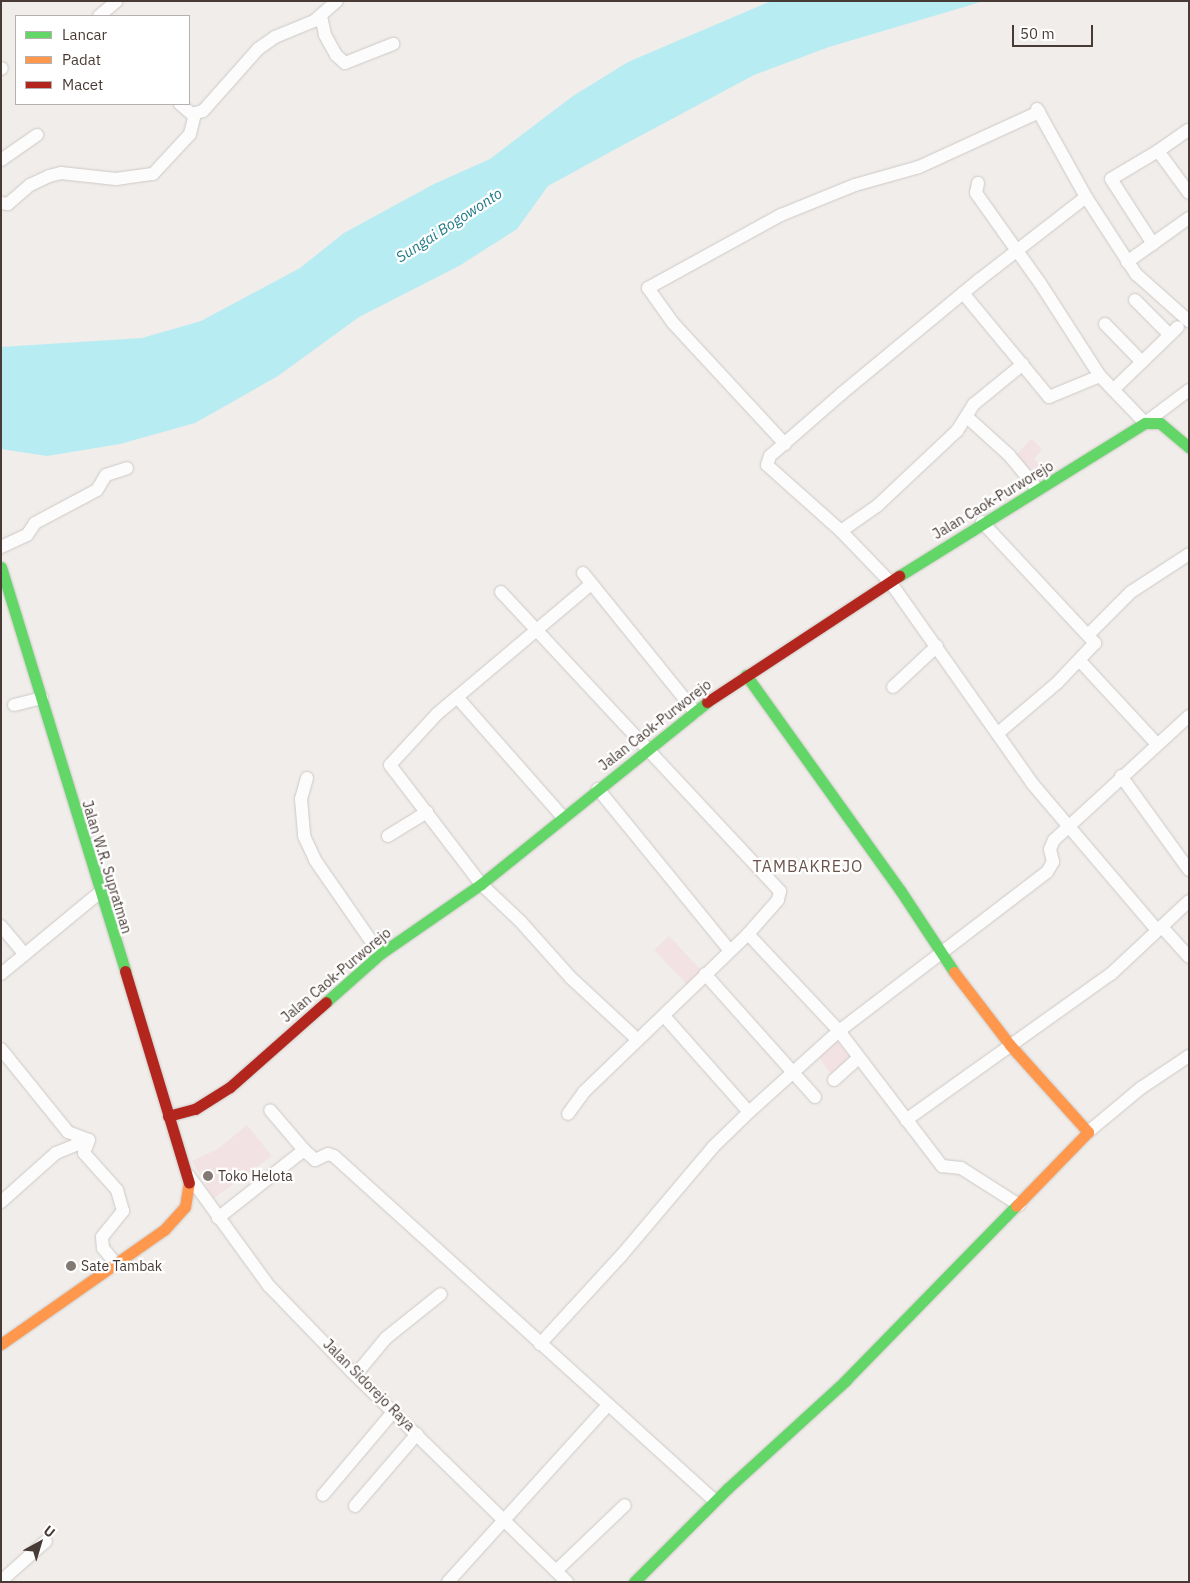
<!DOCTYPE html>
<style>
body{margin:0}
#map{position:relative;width:1190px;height:1583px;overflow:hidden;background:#f0edea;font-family:"IBM Plex Sans",sans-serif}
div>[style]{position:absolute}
.medical>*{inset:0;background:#f3e2e3;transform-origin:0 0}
.water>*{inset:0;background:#b7ecf2}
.roads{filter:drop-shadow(0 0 1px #cdc9c6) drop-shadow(0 0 1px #cdc9c6)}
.street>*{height:12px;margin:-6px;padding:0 6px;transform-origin:6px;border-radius:6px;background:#fdfcfc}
.fast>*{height:11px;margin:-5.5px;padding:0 5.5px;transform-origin:5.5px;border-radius:5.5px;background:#63d668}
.slow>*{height:11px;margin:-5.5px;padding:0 5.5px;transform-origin:5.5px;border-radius:5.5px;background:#ff974d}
.jam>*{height:11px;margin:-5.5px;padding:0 5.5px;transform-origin:5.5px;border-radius:5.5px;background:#b3261e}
.dots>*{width:14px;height:14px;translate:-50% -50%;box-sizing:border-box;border:2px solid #fff;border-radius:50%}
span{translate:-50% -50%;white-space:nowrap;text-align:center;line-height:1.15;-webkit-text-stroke:4.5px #fff;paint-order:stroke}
.street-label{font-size:14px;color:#483b35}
.poi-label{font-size:14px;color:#483b35}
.left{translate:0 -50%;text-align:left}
.water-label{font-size:15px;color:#207b88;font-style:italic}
.quarter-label{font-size:16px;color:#6b554b;letter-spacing:1px}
.frame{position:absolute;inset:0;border:2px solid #483b35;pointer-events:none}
.legend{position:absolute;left:15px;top:15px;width:175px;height:90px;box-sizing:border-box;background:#fff;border:1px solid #b6b1ae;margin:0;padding:6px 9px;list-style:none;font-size:15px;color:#483b35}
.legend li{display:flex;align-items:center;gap:10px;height:25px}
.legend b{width:25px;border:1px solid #b6b1ae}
.north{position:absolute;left:15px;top:1518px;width:50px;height:50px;-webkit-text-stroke:4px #fff;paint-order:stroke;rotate:39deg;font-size:14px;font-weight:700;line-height:20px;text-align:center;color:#483b35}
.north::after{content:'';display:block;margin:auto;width:18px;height:22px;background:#483b35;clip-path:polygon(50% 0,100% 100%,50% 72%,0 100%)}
.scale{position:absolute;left:1012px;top:25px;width:81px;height:22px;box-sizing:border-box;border:2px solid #483b35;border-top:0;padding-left:6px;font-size:15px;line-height:18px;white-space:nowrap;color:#483b35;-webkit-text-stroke:4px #fff;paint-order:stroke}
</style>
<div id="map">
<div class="medical">
<i style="clip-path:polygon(1031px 439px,1042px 449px,1034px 459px,1047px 471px,1041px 478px,1015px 456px)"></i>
<i style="left:669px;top:936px;width:52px;height:20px;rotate:47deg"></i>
<i style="clip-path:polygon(835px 1040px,852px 1058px,833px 1077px,818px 1056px)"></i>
<i style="clip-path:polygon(247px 1125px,272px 1156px,214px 1198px,192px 1161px,218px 1149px)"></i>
</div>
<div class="water">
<i style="clip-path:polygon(771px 1px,984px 1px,829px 47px,754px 75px,612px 151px,548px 186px,517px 229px,459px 266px,359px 317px,278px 376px,195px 423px,120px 444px,47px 456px,1px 449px,1px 347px,142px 338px,201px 321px,300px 268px,344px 233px,434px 184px,490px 159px,573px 96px,628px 62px)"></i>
</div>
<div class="roads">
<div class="street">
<i style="left:99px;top:16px;width:23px;rotate:-40deg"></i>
<i style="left:321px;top:16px;width:19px;rotate:78deg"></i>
<i style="left:325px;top:35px;width:23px;rotate:61deg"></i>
<i style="left:336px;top:55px;width:12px;rotate:42deg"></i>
<i style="left:345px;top:63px;width:52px;rotate:-21.6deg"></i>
<i style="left:1px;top:69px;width:1px;rotate:-45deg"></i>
<i style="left:180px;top:104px;width:16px;rotate:40deg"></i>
<i style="left:192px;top:114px;width:11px;rotate:-15deg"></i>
<i style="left:203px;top:111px;width:83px;rotate:-48.4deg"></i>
<i style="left:258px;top:49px;width:21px;rotate:-35deg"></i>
<i style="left:275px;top:37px;width:42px;rotate:-22.3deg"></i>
<i style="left:314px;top:21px;width:30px;rotate:-41deg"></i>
<i style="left:1037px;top:109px;width:101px;rotate:60.9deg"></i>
<i style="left:1188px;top:130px;width:37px;rotate:145deg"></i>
<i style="left:1158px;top:151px;width:52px;rotate:53.6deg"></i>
<i style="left:1px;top:160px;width:44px;rotate:-34.8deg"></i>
<i style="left:978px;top:183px;width:10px;rotate:101deg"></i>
<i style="left:976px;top:193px;width:110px;rotate:54.6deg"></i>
<i style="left:1040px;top:283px;width:111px;rotate:57.2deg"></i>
<i style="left:1100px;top:376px;width:65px;rotate:46.2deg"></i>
<i style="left:1145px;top:423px;width:55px;rotate:-36.9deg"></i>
<i style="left:1px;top:203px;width:7px;rotate:8deg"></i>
<i style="left:8px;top:204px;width:29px;rotate:-41deg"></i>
<i style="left:30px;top:185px;width:21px;rotate:-25deg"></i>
<i style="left:49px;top:176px;width:12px;rotate:-14deg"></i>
<i style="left:61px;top:173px;width:55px;rotate:6.2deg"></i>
<i style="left:116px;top:179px;width:37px;rotate:-8deg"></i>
<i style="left:153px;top:174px;width:54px;rotate:-47.2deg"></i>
<i style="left:190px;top:134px;width:21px;rotate:-76deg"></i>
<i style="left:1153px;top:244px;width:77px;rotate:-122.9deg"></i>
<i style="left:1111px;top:179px;width:55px;rotate:-30.8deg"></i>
<i style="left:1127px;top:262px;width:76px;rotate:-35.4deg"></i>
<i style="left:963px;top:293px;width:135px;rotate:50.4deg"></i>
<i style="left:1049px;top:397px;width:55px;rotate:-22.4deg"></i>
<i style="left:1135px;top:300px;width:49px;rotate:45deg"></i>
<i style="left:1105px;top:324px;width:53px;rotate:45.8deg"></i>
<i style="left:1142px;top:362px;width:50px;rotate:-44.2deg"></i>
<i style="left:1115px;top:388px;width:37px;rotate:-44deg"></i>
<i style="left:967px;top:417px;width:57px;rotate:42.1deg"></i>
<i style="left:1009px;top:455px;width:45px;rotate:50.4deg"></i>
<i style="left:785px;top:444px;width:165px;rotate:-132.8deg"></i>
<i style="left:673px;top:323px;width:43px;rotate:-125.5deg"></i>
<i style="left:648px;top:288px;width:152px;rotate:-28.8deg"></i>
<i style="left:781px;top:215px;width:80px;rotate:-22.1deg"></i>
<i style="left:855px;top:185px;width:66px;rotate:-15.7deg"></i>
<i style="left:919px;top:167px;width:132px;rotate:-24.6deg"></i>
<i style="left:982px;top:522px;width:166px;rotate:47deg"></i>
<i style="left:1095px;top:643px;width:55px;rotate:133.5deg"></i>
<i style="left:1057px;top:683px;width:77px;rotate:139.7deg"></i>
<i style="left:841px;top:531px;width:44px;rotate:-34.8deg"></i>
<i style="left:877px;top:506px;width:110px;rotate:-43.2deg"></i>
<i style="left:957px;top:431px;width:32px;rotate:-58deg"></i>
<i style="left:974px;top:404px;width:63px;rotate:-39.2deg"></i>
<i style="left:1px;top:547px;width:29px;rotate:-25deg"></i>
<i style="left:27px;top:535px;width:14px;rotate:-56deg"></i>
<i style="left:35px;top:523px;width:70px;rotate:-28deg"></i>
<i style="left:97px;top:490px;width:17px;rotate:-59deg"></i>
<i style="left:106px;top:475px;width:22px;rotate:-18deg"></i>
<i style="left:583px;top:573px;width:179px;rotate:51.1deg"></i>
<i style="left:590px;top:585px;width:200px;rotate:139.9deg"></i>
<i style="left:437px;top:714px;width:69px;rotate:132.7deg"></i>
<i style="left:390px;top:765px;width:150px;rotate:52.6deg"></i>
<i style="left:481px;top:884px;width:55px;rotate:43.5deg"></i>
<i style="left:521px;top:922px;width:75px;rotate:48.2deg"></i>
<i style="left:571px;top:978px;width:91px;rotate:42.8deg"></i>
<i style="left:501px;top:592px;width:409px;rotate:47deg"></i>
<i style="left:780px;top:891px;width:9px;rotate:103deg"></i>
<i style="left:778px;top:900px;width:45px;rotate:131.4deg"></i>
<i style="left:748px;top:934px;width:228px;rotate:136.1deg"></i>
<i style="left:584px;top:1092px;width:27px;rotate:126deg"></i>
<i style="left:1088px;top:635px;width:61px;rotate:-45deg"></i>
<i style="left:1131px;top:592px;width:69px;rotate:-33.2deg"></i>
<i style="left:1080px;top:661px;width:112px;rotate:47.2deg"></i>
<i style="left:893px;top:687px;width:60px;rotate:-43deg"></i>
<i style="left:457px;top:697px;width:159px;rotate:48.6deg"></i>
<i style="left:14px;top:705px;width:29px;rotate:-14deg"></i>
<i style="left:1121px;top:776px;width:116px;rotate:54.1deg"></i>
<i style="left:307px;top:778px;width:22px;rotate:106deg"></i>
<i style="left:301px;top:799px;width:37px;rotate:85deg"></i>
<i style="left:304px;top:836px;width:26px;rotate:65deg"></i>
<i style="left:315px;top:860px;width:114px;rotate:55.3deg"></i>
<i style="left:598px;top:789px;width:209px;rotate:50.8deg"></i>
<i style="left:388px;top:836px;width:46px;rotate:-31.6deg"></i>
<i style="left:1px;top:926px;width:35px;rotate:50deg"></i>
<i style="left:1162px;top:927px;width:40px;rotate:48deg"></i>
<i style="left:1157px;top:930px;width:193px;rotate:-130.4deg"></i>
<i style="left:1032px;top:783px;width:245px;rotate:-125.2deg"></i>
<i style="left:891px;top:583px;width:72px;rotate:-133.9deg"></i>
<i style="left:841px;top:531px;width:99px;rotate:-138.3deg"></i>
<i style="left:767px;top:465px;width:9px;rotate:-72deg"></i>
<i style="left:770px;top:456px;width:94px;rotate:-41.1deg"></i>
<i style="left:841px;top:394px;width:179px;rotate:-39.6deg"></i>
<i style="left:979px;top:280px;width:135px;rotate:-37.8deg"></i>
<i style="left:1086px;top:197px;width:92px;rotate:57deg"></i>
<i style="left:1136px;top:274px;width:71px;rotate:41.6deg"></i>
<i style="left:748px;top:934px;width:133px;rotate:46.8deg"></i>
<i style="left:839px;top:1031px;width:170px;rotate:52.7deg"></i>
<i style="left:942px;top:1166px;width:19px;rotate:6deg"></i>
<i style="left:961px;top:1168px;width:69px;rotate:32.5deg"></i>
<i style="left:1px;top:974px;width:127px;rotate:-39.6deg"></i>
<i style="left:705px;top:974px;width:165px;rotate:48.2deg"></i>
<i style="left:664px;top:1016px;width:128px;rotate:48.5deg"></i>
<i style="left:749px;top:1112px;width:121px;rotate:-42deg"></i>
<i style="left:839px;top:1031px;width:262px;rotate:-37.4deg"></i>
<i style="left:1047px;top:872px;width:12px;rotate:-59deg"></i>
<i style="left:1053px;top:862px;width:13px;rotate:-103deg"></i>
<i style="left:1050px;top:849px;width:10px;rotate:-66deg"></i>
<i style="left:1054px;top:840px;width:183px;rotate:-42.6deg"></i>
<i style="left:1px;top:1049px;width:107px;rotate:51.1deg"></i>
<i style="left:68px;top:1132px;width:22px;rotate:21deg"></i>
<i style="left:89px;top:1140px;width:14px;rotate:111deg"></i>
<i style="left:84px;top:1153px;width:50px;rotate:48.3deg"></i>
<i style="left:117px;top:1190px;width:22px;rotate:74deg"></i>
<i style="left:123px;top:1211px;width:33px;rotate:129deg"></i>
<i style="left:102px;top:1237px;width:11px;rotate:85deg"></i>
<i style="left:103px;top:1248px;width:21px;rotate:51deg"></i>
<i style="left:834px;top:1080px;width:31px;rotate:-42deg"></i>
<i style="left:906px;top:1120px;width:252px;rotate:-35.5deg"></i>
<i style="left:1111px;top:974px;width:107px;rotate:-43.1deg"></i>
<i style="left:1088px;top:1132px;width:69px;rotate:-39.7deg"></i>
<i style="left:1141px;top:1088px;width:58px;rotate:-33.7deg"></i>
<i style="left:304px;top:1150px;width:15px;rotate:42deg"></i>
<i style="left:315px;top:1160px;width:14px;rotate:-25deg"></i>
<i style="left:328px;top:1154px;width:6px;rotate:18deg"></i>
<i style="left:334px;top:1156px;width:514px;rotate:42.16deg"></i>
<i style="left:189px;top:1176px;width:136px;rotate:54deg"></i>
<i style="left:269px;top:1286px;width:118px;rotate:46deg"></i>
<i style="left:351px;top:1371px;width:302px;rotate:44.3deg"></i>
<i style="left:1px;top:1202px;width:74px;rotate:-41.7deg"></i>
<i style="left:56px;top:1153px;width:35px;rotate:-22deg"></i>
<i style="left:218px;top:1218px;width:110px;rotate:-38.3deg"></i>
<i style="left:304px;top:1150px;width:52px;rotate:-130.4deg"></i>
<i style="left:540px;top:1344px;width:120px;rotate:-47.4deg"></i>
<i style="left:621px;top:1256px;width:143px;rotate:-49.8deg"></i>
<i style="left:713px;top:1147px;width:50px;rotate:-44.2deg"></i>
<i style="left:357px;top:1373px;width:45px;rotate:-50.4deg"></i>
<i style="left:386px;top:1338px;width:70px;rotate:-38.7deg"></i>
<i style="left:323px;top:1495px;width:110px;rotate:-49.8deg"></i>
<i style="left:355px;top:1506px;width:95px;rotate:-49.3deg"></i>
<i style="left:556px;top:1571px;width:95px;rotate:-43.7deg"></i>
<i style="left:1px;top:1581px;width:60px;rotate:-41.6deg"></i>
<i style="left:448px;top:1582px;width:239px;rotate:-47.9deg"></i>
</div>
<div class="fast">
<i style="left:1px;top:567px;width:423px;rotate:72.9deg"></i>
<i style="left:899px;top:576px;width:290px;rotate:-31.9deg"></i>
<i style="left:1145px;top:423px;width:15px"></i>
<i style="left:1160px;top:423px;width:38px;rotate:40deg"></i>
<i style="left:746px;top:675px;width:264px;rotate:54.4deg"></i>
<i style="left:900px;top:890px;width:98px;rotate:56.6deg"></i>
<i style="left:326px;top:1002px;width:72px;rotate:-41.6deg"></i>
<i style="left:380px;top:954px;width:123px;rotate:-34.7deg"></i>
<i style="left:481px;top:884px;width:290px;rotate:-38.8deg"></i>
<i style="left:634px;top:1582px;width:133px;rotate:-45deg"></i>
<i style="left:728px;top:1488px;width:159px;rotate:-42.4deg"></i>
<i style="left:845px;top:1381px;width:245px;rotate:-45.7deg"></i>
</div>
<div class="slow">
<i style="left:954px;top:972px;width:92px;rotate:52.5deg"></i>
<i style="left:1010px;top:1045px;width:117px;rotate:48.1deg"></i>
<i style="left:1088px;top:1132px;width:103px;rotate:134.2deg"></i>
<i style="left:1px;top:1344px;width:199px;rotate:-35deg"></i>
<i style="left:164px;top:1230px;width:31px;rotate:-48deg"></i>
<i style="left:185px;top:1207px;width:24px;rotate:-81deg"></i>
</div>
<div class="jam">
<i style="left:707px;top:702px;width:230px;rotate:-33.3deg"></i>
<i style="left:125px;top:971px;width:221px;rotate:73.2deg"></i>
<i style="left:168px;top:1116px;width:28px;rotate:-15deg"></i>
<i style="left:195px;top:1109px;width:41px;rotate:-32.2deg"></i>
<i style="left:230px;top:1087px;width:128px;rotate:-41.5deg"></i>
</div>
</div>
<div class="dots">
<i style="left:208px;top:1176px;background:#837974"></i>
<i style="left:71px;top:1266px;background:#837974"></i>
</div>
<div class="street-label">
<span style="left:993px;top:500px;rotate:-31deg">Jalan Caok-Purworejo</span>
<span style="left:655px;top:725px;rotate:-38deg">Jalan Caok-Purworejo</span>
<span style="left:107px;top:867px;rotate:73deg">Jalan W.R. Supratman</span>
<span style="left:336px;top:975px;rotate:-40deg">Jalan Caok-Purworejo</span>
<span style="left:369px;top:1385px;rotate:45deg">Jalan Sidorejo Raya</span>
</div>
<div class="poi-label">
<span class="left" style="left:218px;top:1176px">Toko Helota</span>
<span class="left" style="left:81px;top:1266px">Sate Tambak</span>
</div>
<div class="water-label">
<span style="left:449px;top:225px;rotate:-33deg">Sungai Bogowonto</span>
</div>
<div class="quarter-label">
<span style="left:808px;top:866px">TAMBAKREJO</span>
</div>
<div class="frame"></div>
<ul class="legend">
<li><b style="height:6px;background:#63d668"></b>Lancar</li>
<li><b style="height:6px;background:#ff974d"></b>Padat</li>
<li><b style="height:6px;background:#b3261e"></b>Macet</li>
</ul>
<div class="north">U</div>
<div class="scale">50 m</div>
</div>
